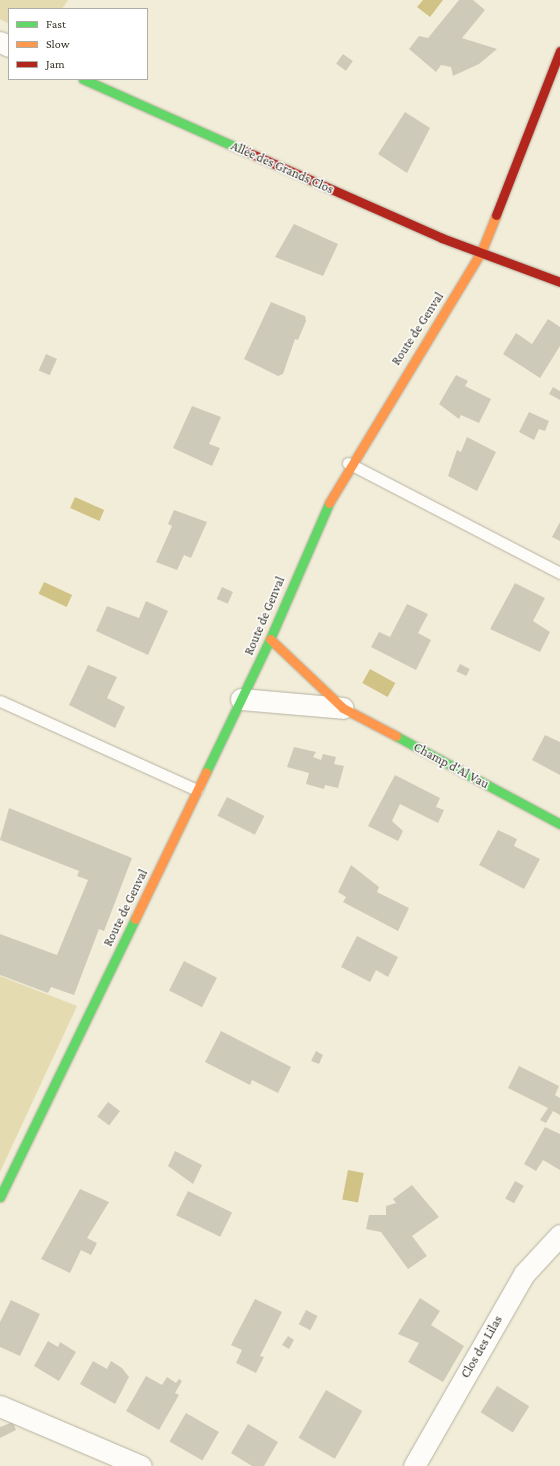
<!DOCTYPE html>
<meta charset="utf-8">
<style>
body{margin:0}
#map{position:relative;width:560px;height:1466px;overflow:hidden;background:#f2edd8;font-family:"Crimson Pro",serif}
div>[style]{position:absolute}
.green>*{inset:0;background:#e5dbb0}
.water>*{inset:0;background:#d1c386;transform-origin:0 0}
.building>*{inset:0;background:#cecab9;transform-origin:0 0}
.roads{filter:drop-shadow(0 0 1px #b5b2a2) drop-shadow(0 0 1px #b5b2a2)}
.lane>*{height:11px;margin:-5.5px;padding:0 5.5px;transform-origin:5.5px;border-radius:5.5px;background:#fdfcf9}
.street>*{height:21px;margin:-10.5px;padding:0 10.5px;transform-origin:10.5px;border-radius:10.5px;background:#fdfcf9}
.fast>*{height:9px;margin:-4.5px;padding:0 4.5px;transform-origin:4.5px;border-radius:4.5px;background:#63d668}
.slow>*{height:9px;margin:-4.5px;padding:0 4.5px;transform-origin:4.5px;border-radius:4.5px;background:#ff974d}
.jam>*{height:9px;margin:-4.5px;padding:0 4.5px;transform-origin:4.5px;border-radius:4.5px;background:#b3261e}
span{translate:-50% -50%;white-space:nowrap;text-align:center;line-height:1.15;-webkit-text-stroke:3px #fff;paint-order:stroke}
.street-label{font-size:13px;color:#353123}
.legend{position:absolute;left:8px;top:8px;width:140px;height:72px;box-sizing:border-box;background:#fff;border:1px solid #aeada7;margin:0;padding:5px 7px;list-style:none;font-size:12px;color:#353123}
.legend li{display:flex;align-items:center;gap:8px;height:20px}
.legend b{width:20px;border:1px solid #aeada7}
</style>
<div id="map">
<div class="green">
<i style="clip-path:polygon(0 0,68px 0,62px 9px,9px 9px,9px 24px,0 19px)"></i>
<i style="clip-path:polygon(0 976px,77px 1006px,0 1172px)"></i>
</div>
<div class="water">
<i style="clip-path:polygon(423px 0,443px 0,430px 17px,417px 7px)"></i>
<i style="left:75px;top:497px;width:32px;height:12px;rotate:24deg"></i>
<i style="left:44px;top:582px;width:31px;height:13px;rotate:25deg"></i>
<i style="left:370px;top:669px;width:29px;height:16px;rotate:29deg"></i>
<i style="left:348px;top:1170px;width:16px;height:30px;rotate:11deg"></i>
</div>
<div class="building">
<i style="clip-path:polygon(459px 0,473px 0,485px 10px,462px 38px,497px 49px,479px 64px,453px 76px,451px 67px,441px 65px,436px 72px,409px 49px,419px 36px,428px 38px)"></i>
<i style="left:343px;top:54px;width:12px;height:12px;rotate:35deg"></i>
<i style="clip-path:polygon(405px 112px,430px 128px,407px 173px,378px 154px)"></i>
<i style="clip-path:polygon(294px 224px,338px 244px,323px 276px,275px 257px)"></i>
<i style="clip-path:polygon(271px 302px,305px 316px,306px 321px,298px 340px,295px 339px,283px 374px,278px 376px,244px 359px)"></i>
<i style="clip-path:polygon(548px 319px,560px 327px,560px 346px,540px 378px,503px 354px,516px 333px,532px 344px)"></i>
<i style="left:46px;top:354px;width:12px;height:18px;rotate:24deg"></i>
<i style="clip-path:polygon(456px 375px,468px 381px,465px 386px,491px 399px,479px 423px,461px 415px,459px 419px,439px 404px)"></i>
<i style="clip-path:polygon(553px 387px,560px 391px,560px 400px,549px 394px)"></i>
<i style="clip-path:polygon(192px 406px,221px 417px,209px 444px,220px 448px,212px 466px,173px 448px)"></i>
<i style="clip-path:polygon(529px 412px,549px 421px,545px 431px,539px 429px,534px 440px,519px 432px)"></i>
<i style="clip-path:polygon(467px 437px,496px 452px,477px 491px,448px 476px,457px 450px,461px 452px)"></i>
<i style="clip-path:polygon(174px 510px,207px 522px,191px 558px,184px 555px,177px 570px,156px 562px,172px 526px,168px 524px)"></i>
<i style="clip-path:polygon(560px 522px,560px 541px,552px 537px)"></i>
<i style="clip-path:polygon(515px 583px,545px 598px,533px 621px,550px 632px,540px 652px,490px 629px)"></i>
<i style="left:222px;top:587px;width:12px;height:13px;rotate:24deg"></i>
<i style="clip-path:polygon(146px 601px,168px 611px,148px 655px,96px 631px,107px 606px,139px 618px)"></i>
<i style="clip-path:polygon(407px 604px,428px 614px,418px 633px,431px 640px,416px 670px,371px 647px,379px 632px,390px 637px)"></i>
<i style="left:460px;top:664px;width:11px;height:8px;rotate:27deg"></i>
<i style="clip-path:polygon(88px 665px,117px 677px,107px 698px,125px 707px,115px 728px,69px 705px)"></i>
<i style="clip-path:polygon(545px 735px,560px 742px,560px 775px,532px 760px)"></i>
<i style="clip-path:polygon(294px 747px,316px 752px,313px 757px,321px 760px,323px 754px,336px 757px,334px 764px,344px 766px,338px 788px,325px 785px,324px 789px,306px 784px,309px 773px,287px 767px)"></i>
<i style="clip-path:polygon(395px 775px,440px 798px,436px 807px,444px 810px,438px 823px,400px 804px,392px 821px,403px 831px,398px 841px,368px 826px)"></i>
<i style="left:227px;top:797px;width:42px;height:21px;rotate:27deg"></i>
<i style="clip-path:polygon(9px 808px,132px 858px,104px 931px,99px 929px,74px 995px,51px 987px,48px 993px,0 975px,0 934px,57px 955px,88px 880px,77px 876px,79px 871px,0 840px)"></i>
<i style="clip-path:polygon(498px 830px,517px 839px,514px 846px,540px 859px,524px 889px,479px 865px)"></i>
<i style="clip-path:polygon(351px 865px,379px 887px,377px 892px,409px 908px,398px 931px,343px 902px,346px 897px,338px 892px)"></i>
<i style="clip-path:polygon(357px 936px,398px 957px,388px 977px,376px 970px,370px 982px,341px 967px)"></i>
<i style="left:184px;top:961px;width:37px;height:33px;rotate:27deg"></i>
<i style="clip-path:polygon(221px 1031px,291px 1067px,278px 1093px,252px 1080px,250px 1085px,205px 1062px)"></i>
<i style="clip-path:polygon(316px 1051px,323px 1055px,319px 1064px,311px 1061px)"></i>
<i style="clip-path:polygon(519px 1066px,559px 1086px,555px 1095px,560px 1098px,560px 1115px,553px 1111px,546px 1123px,540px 1120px,548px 1108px,508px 1088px)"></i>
<i style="left:108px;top:1102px;width:15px;height:18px;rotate:37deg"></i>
<i style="clip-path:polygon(545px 1127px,560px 1134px,560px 1170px,543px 1160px,536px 1171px,524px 1164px)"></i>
<i style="clip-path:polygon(175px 1151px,202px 1165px,193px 1184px,168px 1166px)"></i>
<i style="left:515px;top:1181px;width:10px;height:20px;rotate:29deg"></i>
<i style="clip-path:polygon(412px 1185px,439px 1217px,412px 1236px,427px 1256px,408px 1269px,381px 1232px,366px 1229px,369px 1215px,386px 1215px,386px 1206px,396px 1203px,393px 1199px)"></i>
<i style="clip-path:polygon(80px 1189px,109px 1202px,87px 1238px,97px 1243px,91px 1255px,81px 1250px,70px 1273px,41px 1259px)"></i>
<i style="left:188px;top:1191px;width:49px;height:27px;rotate:26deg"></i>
<i style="clip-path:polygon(420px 1298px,440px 1311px,431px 1325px,464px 1346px,443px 1382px,408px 1362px,419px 1343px,398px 1334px)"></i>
<i style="clip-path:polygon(255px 1299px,282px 1312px,260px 1356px,264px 1357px,256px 1373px,236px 1363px,242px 1350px,231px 1345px)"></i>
<i style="clip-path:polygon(11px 1300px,40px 1314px,20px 1356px,0 1347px,0 1322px)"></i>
<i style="left:306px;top:1310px;width:13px;height:16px;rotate:27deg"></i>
<i style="clip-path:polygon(288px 1336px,294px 1340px,289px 1349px,282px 1345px)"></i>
<i style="clip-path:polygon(48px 1341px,58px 1347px,60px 1342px,76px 1352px,59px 1381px,34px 1366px)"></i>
<i style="clip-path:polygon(93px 1361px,107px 1369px,111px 1361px,122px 1368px,129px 1377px,115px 1404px,80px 1384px)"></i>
<i style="clip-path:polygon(146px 1376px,162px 1385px,167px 1377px,176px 1383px,179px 1379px,182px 1381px,175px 1393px,179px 1395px,159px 1430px,126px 1411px)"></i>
<i style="left:497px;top:1386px;width:38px;height:31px;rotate:32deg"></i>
<i style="left:326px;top:1390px;width:42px;height:55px;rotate:30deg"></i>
<i style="left:186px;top:1413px;width:38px;height:33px;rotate:30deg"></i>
<i style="clip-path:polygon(13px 1422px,16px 1430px,0 1438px,0 1427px)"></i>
<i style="clip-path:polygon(248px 1424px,278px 1442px,264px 1466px,252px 1466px,231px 1453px)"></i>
</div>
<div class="roads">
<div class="lane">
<i style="left:348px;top:463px;width:239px;rotate:27.4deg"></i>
<i style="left:0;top:701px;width:216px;rotate:24.3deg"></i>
</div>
<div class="street">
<i style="left:0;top:42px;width:10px;rotate:24deg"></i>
<i style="left:241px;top:699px;width:102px;rotate:5deg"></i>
<i style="left:0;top:1406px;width:153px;rotate:23.1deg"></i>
<i style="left:414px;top:1466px;width:221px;rotate:-60.2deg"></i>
<i style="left:524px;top:1274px;width:53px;rotate:-47.3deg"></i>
</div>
<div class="fast">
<i style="left:83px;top:79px;width:177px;rotate:24deg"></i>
<i style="left:396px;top:736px;width:186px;rotate:28.2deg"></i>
<i style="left:206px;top:772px;width:148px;rotate:-64.3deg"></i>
<i style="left:270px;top:639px;width:148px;rotate:-66.5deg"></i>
<i style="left:0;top:1197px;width:309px;rotate:-64.1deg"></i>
</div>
<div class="slow">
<i style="left:329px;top:503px;width:296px;rotate:-58.8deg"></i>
<i style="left:482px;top:250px;width:38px;rotate:-68deg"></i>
<i style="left:270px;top:639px;width:100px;rotate:43.4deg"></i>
<i style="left:343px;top:708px;width:60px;rotate:27.8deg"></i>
<i style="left:135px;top:919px;width:163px;rotate:-64.2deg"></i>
</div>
<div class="jam">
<i style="left:245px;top:151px;width:215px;rotate:23.8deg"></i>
<i style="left:442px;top:238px;width:126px;rotate:20.4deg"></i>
<i style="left:496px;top:215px;width:176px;rotate:-68.7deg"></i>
</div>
</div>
<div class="street-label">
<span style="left:282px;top:168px;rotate:24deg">Allée des Grands Clos</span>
<span style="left:418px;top:329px;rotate:-57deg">Route de Genval</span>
<span style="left:265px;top:616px;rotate:-67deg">Route de Genval</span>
<span style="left:451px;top:766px;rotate:28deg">Champ d'Al Vau</span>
<span style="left:126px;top:908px;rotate:-64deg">Route de Genval</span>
<span style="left:482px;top:1347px;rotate:-60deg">Clos des Lilas</span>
</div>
<ul class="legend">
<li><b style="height:5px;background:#63d668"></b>Fast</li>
<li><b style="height:5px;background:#ff974d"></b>Slow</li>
<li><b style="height:5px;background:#b3261e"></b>Jam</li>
</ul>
</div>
